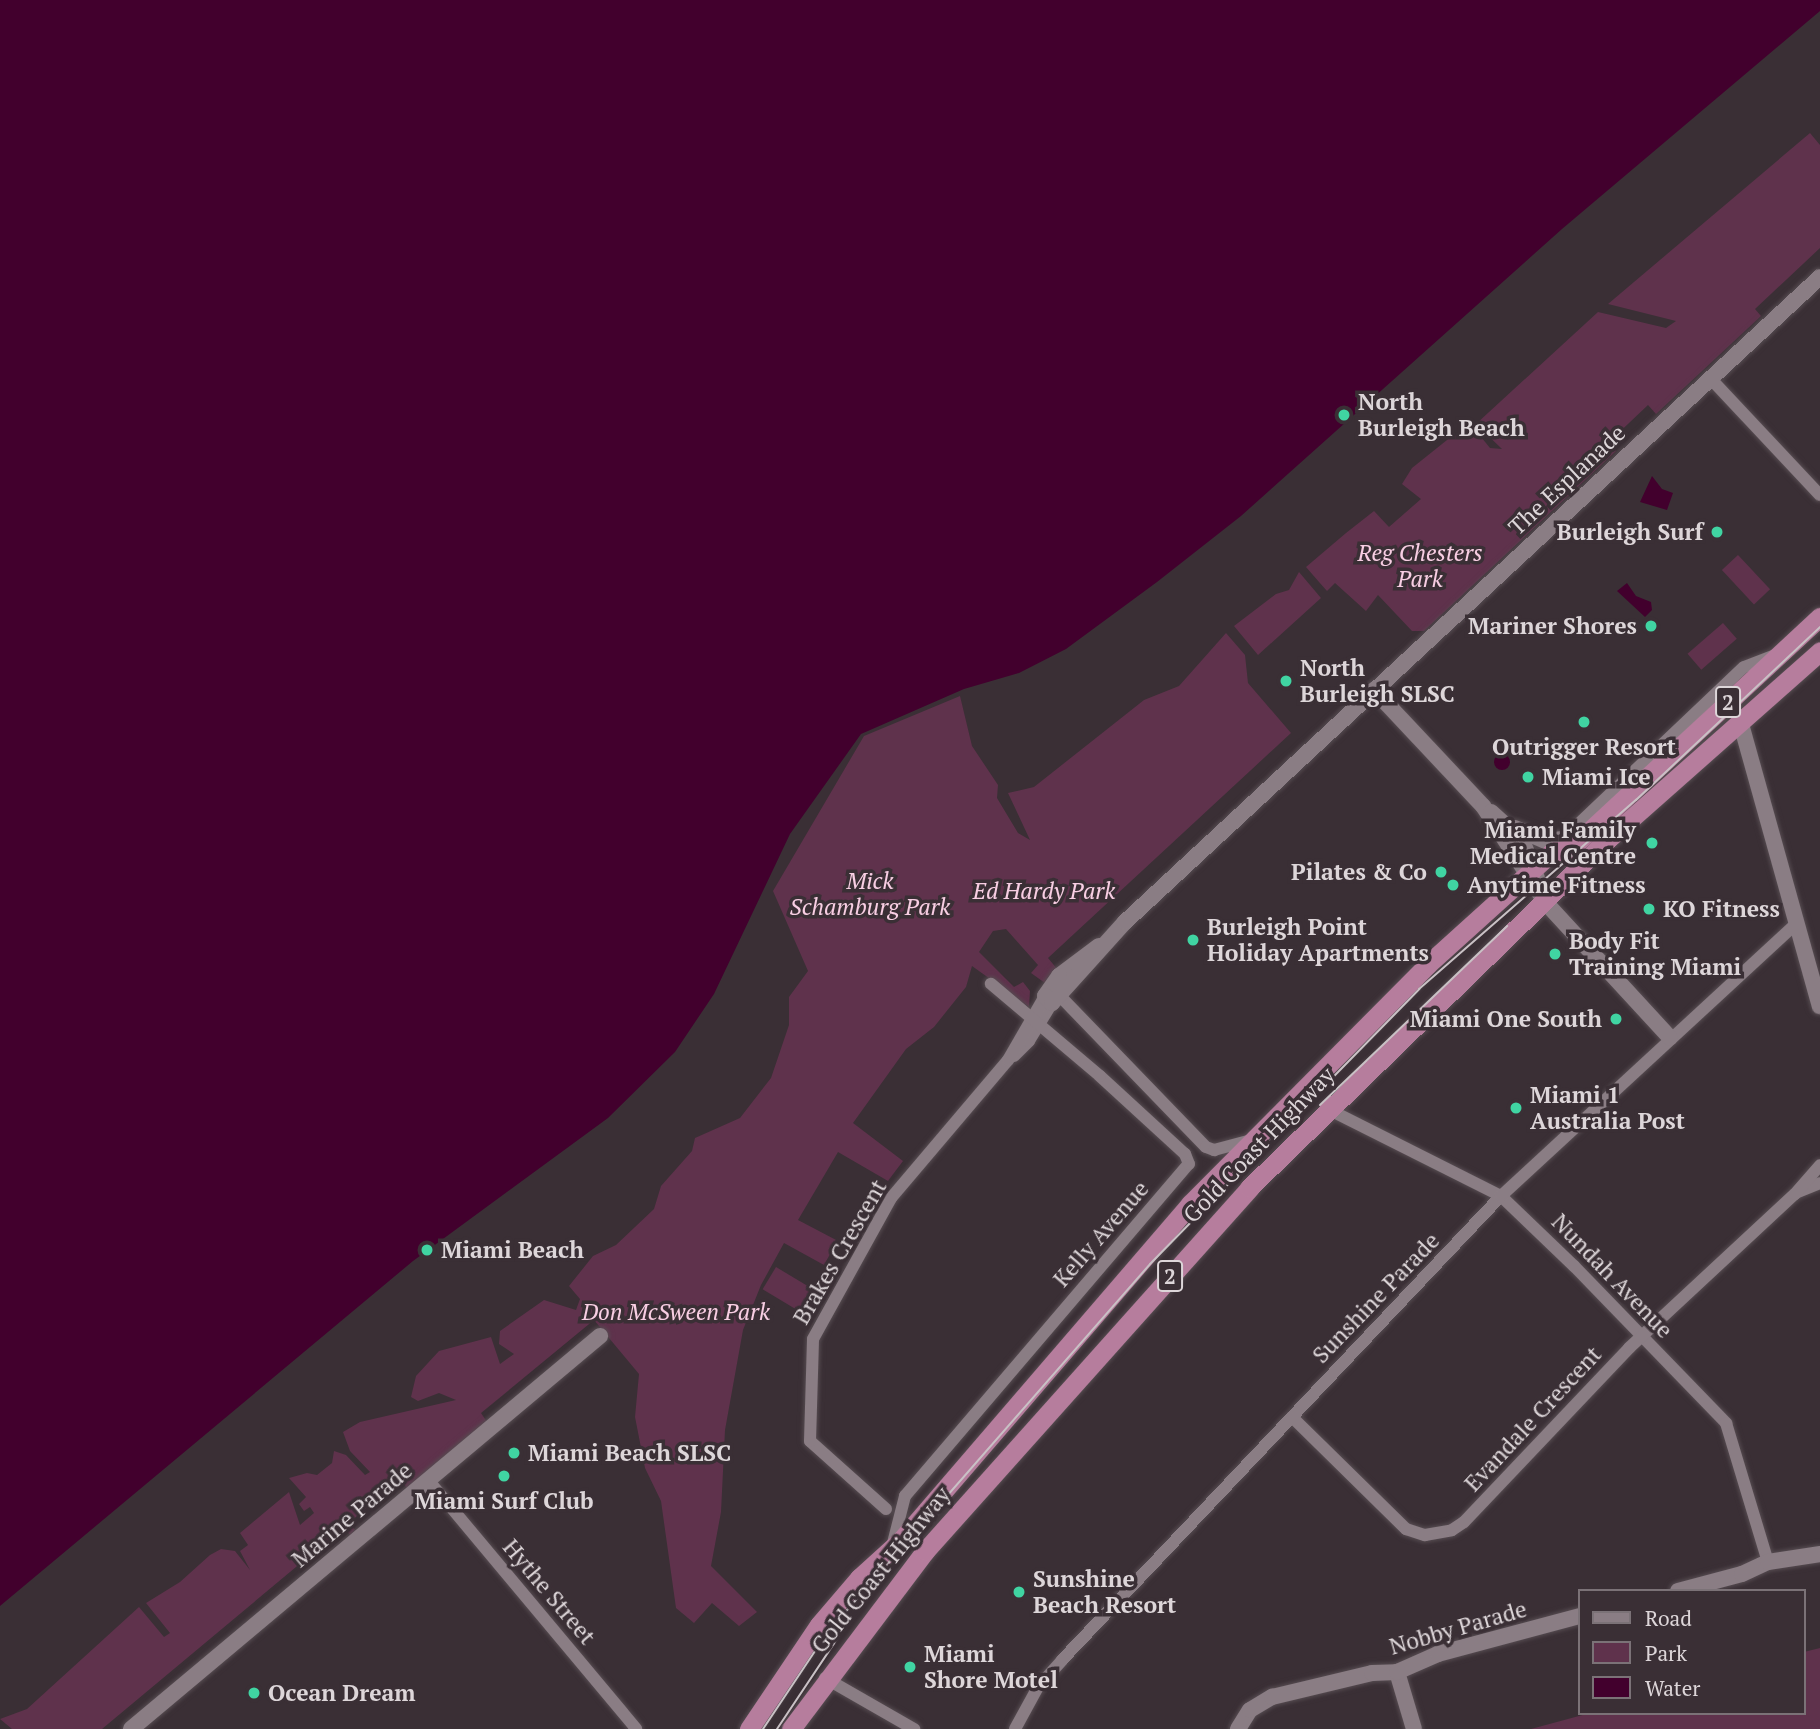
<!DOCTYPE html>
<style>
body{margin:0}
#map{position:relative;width:1820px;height:1729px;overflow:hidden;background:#3a2f35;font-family:"PT Serif",serif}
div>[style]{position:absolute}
.green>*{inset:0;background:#5f324c;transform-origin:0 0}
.water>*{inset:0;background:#42002d}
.round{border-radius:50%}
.roads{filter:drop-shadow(0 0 2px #564c51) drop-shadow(0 0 2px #564c51)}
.minor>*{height:12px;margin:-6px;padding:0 6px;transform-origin:6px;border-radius:6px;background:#8a7d84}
.tertiary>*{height:16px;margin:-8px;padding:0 8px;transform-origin:8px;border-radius:8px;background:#8a7d84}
.trunk>*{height:19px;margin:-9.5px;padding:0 9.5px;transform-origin:9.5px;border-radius:9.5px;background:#b67d9d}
.tram>*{height:2px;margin:-1px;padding:0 1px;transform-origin:1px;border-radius:1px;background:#c9c1c5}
.dots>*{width:19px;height:19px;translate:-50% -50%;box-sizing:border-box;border:4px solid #3a2f35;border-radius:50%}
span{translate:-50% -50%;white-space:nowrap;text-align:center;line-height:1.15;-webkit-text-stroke:7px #3a2f35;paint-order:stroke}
.shield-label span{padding:2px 5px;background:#3a2f35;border:2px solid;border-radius:5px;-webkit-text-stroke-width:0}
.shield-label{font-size:21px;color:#ddd6d9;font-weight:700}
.poi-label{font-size:23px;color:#ddd6d9;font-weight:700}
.left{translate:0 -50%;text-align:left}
.right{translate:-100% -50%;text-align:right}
.street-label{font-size:23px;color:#ddd6d9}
.park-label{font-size:23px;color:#f8cee3;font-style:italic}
.legend{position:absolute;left:1578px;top:1589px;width:228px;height:126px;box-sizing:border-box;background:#3a2f35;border:2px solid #7b7277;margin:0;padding:9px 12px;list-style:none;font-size:21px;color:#ddd6d9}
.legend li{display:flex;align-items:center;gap:14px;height:35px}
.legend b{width:35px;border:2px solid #7b7277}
</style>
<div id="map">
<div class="green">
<i style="clip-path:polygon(1810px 133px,1820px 145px,1820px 248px,1755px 309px,1761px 316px,1656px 414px,1648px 405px,1609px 442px,1616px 451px,1424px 631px,1412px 631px,1378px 595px,1366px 611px,1335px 583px,1327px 591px,1319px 582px,1306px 567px,1346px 533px,1374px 511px,1389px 527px,1421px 499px,1402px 484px,1412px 468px,1452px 436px,1477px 432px,1490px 448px,1502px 449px,1476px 424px,1598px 312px,1666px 328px,1676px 321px,1608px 304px)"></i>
<i style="left:1738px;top:555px;width:47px;height:22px;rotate:47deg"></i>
<i style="clip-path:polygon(1299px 572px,1321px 598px,1258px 655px,1234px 626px,1276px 594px,1289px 590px)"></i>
<i style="left:1723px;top:623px;width:21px;height:47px;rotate:49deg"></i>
<i style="clip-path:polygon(1226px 633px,1245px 655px,1248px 683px,1291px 733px,1048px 958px,1058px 970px,1045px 983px,1031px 973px,1038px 965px,1006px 929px,993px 931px,979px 952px,1014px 987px,1023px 982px,1030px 991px,1029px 1007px,972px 966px,966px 987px,934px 1027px,906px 1049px,853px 1123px,903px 1161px,888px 1181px,838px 1152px,798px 1220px,838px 1241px,829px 1256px,824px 1265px,784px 1243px,761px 1285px,743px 1330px,725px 1430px,721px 1512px,711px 1566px,757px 1612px,739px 1626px,712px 1603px,694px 1623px,676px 1608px,661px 1501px,645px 1468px,635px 1417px,639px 1374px,594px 1320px,481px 1413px,487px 1422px,407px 1488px,400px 1480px,350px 1522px,355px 1530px,350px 1535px,344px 1527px,102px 1729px,12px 1729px,0 1719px,27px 1709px,139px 1607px,164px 1637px,170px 1633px,146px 1603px,180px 1582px,210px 1555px,221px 1549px,235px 1551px,250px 1570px,240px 1551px,248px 1545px,240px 1533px,289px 1492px,300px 1525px,314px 1513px,310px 1507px,304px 1511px,299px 1504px,306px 1497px,289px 1478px,307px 1473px,317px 1475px,332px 1463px,334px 1451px,346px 1455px,365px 1475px,370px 1472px,350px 1451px,343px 1432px,360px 1422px,456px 1400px,439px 1393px,418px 1401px,411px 1397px,416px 1376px,439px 1351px,491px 1337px,500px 1364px,514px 1354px,499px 1344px,500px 1331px,544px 1300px,576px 1310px,580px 1299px,569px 1286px,593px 1256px,616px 1245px,654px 1209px,661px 1186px,692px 1151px,695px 1138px,740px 1118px,771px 1078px,789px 1025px,789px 997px,808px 971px,773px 891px,864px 736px,960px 696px,972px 746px,998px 785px,997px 798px,1018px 833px,1030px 840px,1008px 793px,1034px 787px,1144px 700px,1179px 686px)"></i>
<i style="left:776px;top:1267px;width:51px;height:26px;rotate:31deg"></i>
<i style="clip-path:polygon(1820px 1648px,1820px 1729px,1531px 1729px,1590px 1713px,1804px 1713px,1804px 1652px)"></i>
</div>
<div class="water">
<i style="clip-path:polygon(0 0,1820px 0,1820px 11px,1562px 229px,1241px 516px,1157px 582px,1066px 649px,1019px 673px,964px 689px,861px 734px,790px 834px,714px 994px,675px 1052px,608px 1118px,413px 1261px,0 1606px)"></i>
<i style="clip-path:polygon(1652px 476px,1662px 489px,1673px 493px,1667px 510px,1640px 502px)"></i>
<i style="clip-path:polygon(1627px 583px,1636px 596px,1651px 602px,1652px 610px,1645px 617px,1617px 591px)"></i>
<i class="round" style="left:1494px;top:754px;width:16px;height:16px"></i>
</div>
<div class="roads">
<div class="minor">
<i style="left:1711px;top:379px;width:159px;rotate:46.8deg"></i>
<i style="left:1569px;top:843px;width:12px;rotate:-81deg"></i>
<i style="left:1571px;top:831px;width:238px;rotate:-43.5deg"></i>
<i style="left:1744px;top:667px;width:34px;rotate:-21deg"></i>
<i style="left:1059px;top:995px;width:211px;rotate:46deg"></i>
<i style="left:1206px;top:1147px;width:9px;rotate:21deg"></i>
<i style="left:1214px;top:1150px;width:35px;rotate:-15deg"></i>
<i style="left:1014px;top:1056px;width:21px;rotate:-45deg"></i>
<i style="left:1029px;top:1041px;width:44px;rotate:-58.8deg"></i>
<i style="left:1326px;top:1108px;width:196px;rotate:26.7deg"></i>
<i style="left:1501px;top:1196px;width:101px;rotate:43.8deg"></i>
<i style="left:1574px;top:1266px;width:219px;rotate:45.9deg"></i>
<i style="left:1726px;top:1423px;width:145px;rotate:73.2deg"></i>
<i style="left:1798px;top:1192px;width:24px;rotate:-22deg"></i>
<i style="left:1292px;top:1417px;width:160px;rotate:44.5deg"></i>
<i style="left:1406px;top:1529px;width:20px;rotate:18deg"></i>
<i style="left:1425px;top:1535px;width:27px;rotate:-10deg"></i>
<i style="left:1452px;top:1530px;width:14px;rotate:-34deg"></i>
<i style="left:1464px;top:1522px;width:240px;rotate:-46.5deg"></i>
<i style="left:1629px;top:1348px;width:226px;rotate:-42.9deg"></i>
<i style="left:1795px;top:1194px;width:38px;rotate:-49deg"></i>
<i style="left:429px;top:1481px;width:323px;rotate:50.1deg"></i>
<i style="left:886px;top:1509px;width:102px;rotate:-138.2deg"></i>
<i style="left:810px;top:1441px;width:102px;rotate:-88.3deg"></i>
<i style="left:813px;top:1339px;width:161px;rotate:-61deg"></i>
<i style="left:891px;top:1198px;width:181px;rotate:-49.7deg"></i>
<i style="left:1008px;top:1060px;width:74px;rotate:-60deg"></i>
<i style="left:892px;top:1547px;width:53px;rotate:-75.7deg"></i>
<i style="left:905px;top:1496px;width:437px;rotate:-49.5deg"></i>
<i style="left:1189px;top:1164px;width:11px;rotate:-112deg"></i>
<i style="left:1185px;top:1154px;width:115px;rotate:-137.5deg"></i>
<i style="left:1100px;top:1076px;width:143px;rotate:-139.8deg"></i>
<i style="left:825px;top:1678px;width:103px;rotate:29.8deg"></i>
<i style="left:1015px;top:1729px;width:48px;rotate:-61.3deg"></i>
<i style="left:1038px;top:1687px;width:36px;rotate:-48deg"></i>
<i style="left:1062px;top:1660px;width:639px;rotate:-46.59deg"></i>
<i style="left:1501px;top:1196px;width:403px;rotate:-42.7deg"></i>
</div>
<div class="tertiary">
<i style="left:1374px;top:690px;width:159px;rotate:46.8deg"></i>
<i style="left:1483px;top:806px;width:116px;rotate:57deg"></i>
<i style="left:1546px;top:903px;width:183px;rotate:47.4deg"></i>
<i style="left:1741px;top:724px;width:293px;rotate:74.4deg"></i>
<i style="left:1491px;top:812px;width:42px;rotate:42.1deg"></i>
<i style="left:1522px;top:840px;width:41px;rotate:68.5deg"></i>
<i style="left:1515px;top:828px;width:34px;rotate:23deg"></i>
<i style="left:1546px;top:841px;width:38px;rotate:-7deg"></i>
<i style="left:1099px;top:946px;width:50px;rotate:143.1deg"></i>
<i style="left:1059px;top:976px;width:24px;rotate:125deg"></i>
<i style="left:1045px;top:996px;width:10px;rotate:45deg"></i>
<i style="left:1052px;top:1003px;width:109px;rotate:-48deg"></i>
<i style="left:1125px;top:922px;width:948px;rotate:-42.86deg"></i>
<i style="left:1678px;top:1591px;width:66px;rotate:-14.9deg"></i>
<i style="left:1742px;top:1574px;width:29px;rotate:-25deg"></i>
<i style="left:1768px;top:1562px;width:53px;rotate:-8.7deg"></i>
<i style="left:1397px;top:1672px;width:59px;rotate:73.4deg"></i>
<i style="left:131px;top:1729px;width:612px;rotate:-39.96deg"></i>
<i style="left:1238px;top:1729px;width:22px;rotate:-58deg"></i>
<i style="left:1250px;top:1710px;width:26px;rotate:-31deg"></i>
<i style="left:1272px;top:1697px;width:103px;rotate:-13.5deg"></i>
<i style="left:1372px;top:1673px;width:25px;rotate:-2deg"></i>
<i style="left:1397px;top:1672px;width:45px;rotate:-23.7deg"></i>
<i style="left:1438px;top:1654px;width:147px;rotate:-15deg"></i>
</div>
<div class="trunk">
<i style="left:749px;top:1729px;width:125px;rotate:-56.1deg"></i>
<i style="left:819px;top:1625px;width:62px;rotate:-49.6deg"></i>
<i style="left:859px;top:1578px;width:58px;rotate:-42.2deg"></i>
<i style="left:902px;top:1539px;width:442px;rotate:-49.3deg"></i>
<i style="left:1190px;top:1204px;width:337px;rotate:-45.2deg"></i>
<i style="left:1427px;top:965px;width:169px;rotate:-42.1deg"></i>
<i style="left:1552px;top:852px;width:18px;rotate:-9deg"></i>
<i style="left:1570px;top:849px;width:341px;rotate:-42.9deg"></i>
<i style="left:791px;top:1729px;width:223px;rotate:-53deg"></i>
<i style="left:925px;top:1551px;width:487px;rotate:-48.2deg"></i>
<i style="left:1249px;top:1188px;width:502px;rotate:-44.19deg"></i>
<i style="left:1609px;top:838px;width:282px;rotate:-41.5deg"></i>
</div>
</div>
<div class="tram">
<i style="left:1320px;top:1105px;width:259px;rotate:-43.7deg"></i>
<i style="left:763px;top:1729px;width:115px;rotate:-56.3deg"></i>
<i style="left:827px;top:1633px;width:490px;rotate:-48.8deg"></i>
<i style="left:1150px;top:1264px;width:385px;rotate:-45.6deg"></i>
<i style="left:1419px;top:989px;width:288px;rotate:-41.1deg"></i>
<i style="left:1636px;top:800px;width:253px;rotate:-43.2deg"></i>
<i style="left:777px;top:1729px;width:123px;rotate:-56.3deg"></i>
</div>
<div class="dots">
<i style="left:1344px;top:415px;background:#40d4a2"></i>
<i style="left:1717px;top:532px;background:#40d4a2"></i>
<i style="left:1651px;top:626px;background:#40d4a2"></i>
<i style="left:1286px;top:681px;background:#40d4a2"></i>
<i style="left:1584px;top:722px;background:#40d4a2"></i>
<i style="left:1528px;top:777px;background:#40d4a2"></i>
<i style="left:1652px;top:843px;background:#40d4a2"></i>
<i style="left:1441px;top:872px;background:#40d4a2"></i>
<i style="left:1453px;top:885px;background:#40d4a2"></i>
<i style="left:1649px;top:909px;background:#40d4a2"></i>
<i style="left:1193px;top:940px;background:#40d4a2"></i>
<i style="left:1555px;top:954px;background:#40d4a2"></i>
<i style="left:1616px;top:1019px;background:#40d4a2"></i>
<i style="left:1516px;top:1108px;background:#40d4a2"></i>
<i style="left:427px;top:1250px;background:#40d4a2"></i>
<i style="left:514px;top:1453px;background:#40d4a2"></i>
<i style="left:504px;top:1476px;background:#40d4a2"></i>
<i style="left:1019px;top:1592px;background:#40d4a2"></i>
<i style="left:910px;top:1667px;background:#40d4a2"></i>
<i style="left:254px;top:1693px;background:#40d4a2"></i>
</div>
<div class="shield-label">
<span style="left:1728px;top:702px">2</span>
<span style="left:1170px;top:1276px">2</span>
</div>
<div class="poi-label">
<span class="left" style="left:1358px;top:415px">North<br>Burleigh Beach</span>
<span class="right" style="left:1703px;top:532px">Burleigh Surf</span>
<span class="right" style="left:1637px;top:626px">Mariner Shores</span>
<span class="left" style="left:1300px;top:681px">North<br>Burleigh SLSC</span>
<span style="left:1584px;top:747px">Outrigger Resort</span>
<span class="left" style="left:1542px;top:777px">Miami Ice</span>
<span class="right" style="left:1636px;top:843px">Miami Family<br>Medical Centre</span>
<span class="right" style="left:1427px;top:872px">Pilates &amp; Co</span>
<span class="left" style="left:1467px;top:885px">Anytime Fitness</span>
<span class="left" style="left:1663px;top:909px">KO Fitness</span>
<span class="left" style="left:1207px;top:940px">Burleigh Point<br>Holiday Apartments</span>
<span class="left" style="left:1569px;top:954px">Body Fit<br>Training Miami</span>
<span class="right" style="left:1602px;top:1019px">Miami One South</span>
<span class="left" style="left:1530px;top:1108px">Miami 1<br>Australia Post</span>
<span class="left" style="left:441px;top:1250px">Miami Beach</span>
<span class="left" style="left:528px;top:1453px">Miami Beach SLSC</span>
<span style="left:504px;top:1501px">Miami Surf Club</span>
<span class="left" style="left:1033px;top:1592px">Sunshine<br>Beach Resort</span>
<span class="left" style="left:924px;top:1667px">Miami<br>Shore Motel</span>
<span class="left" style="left:268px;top:1693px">Ocean Dream</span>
</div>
<div class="street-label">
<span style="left:1567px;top:480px;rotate:-43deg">The Esplanade</span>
<span style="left:1259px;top:1145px;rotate:-46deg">Gold Coast Highway</span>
<span style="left:1101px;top:1234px;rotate:-49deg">Kelly Avenue</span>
<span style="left:840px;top:1252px;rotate:-60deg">Brakes Crescent</span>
<span style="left:1612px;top:1276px;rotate:46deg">Nundah Avenue</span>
<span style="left:1376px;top:1298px;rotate:-46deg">Sunshine Parade</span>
<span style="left:1533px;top:1419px;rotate:-47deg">Evandale Crescent</span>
<span style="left:352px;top:1515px;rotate:-40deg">Marine Parade</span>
<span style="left:881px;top:1570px;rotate:-51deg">Gold Coast Highway</span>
<span style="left:549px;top:1592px;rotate:50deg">Hythe Street</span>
<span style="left:1458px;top:1628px;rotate:-16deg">Nobby Parade</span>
</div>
<div class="park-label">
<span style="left:1420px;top:566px">Reg Chesters<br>Park</span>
<span style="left:870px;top:894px">Mick<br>Schamburg Park</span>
<span style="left:1044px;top:891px">Ed Hardy Park</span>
<span style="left:676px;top:1312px">Don McSween Park</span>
</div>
<ul class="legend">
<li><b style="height:9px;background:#8a7d84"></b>Road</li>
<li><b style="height:19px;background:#5f324c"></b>Park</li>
<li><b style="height:19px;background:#42002d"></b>Water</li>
</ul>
</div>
